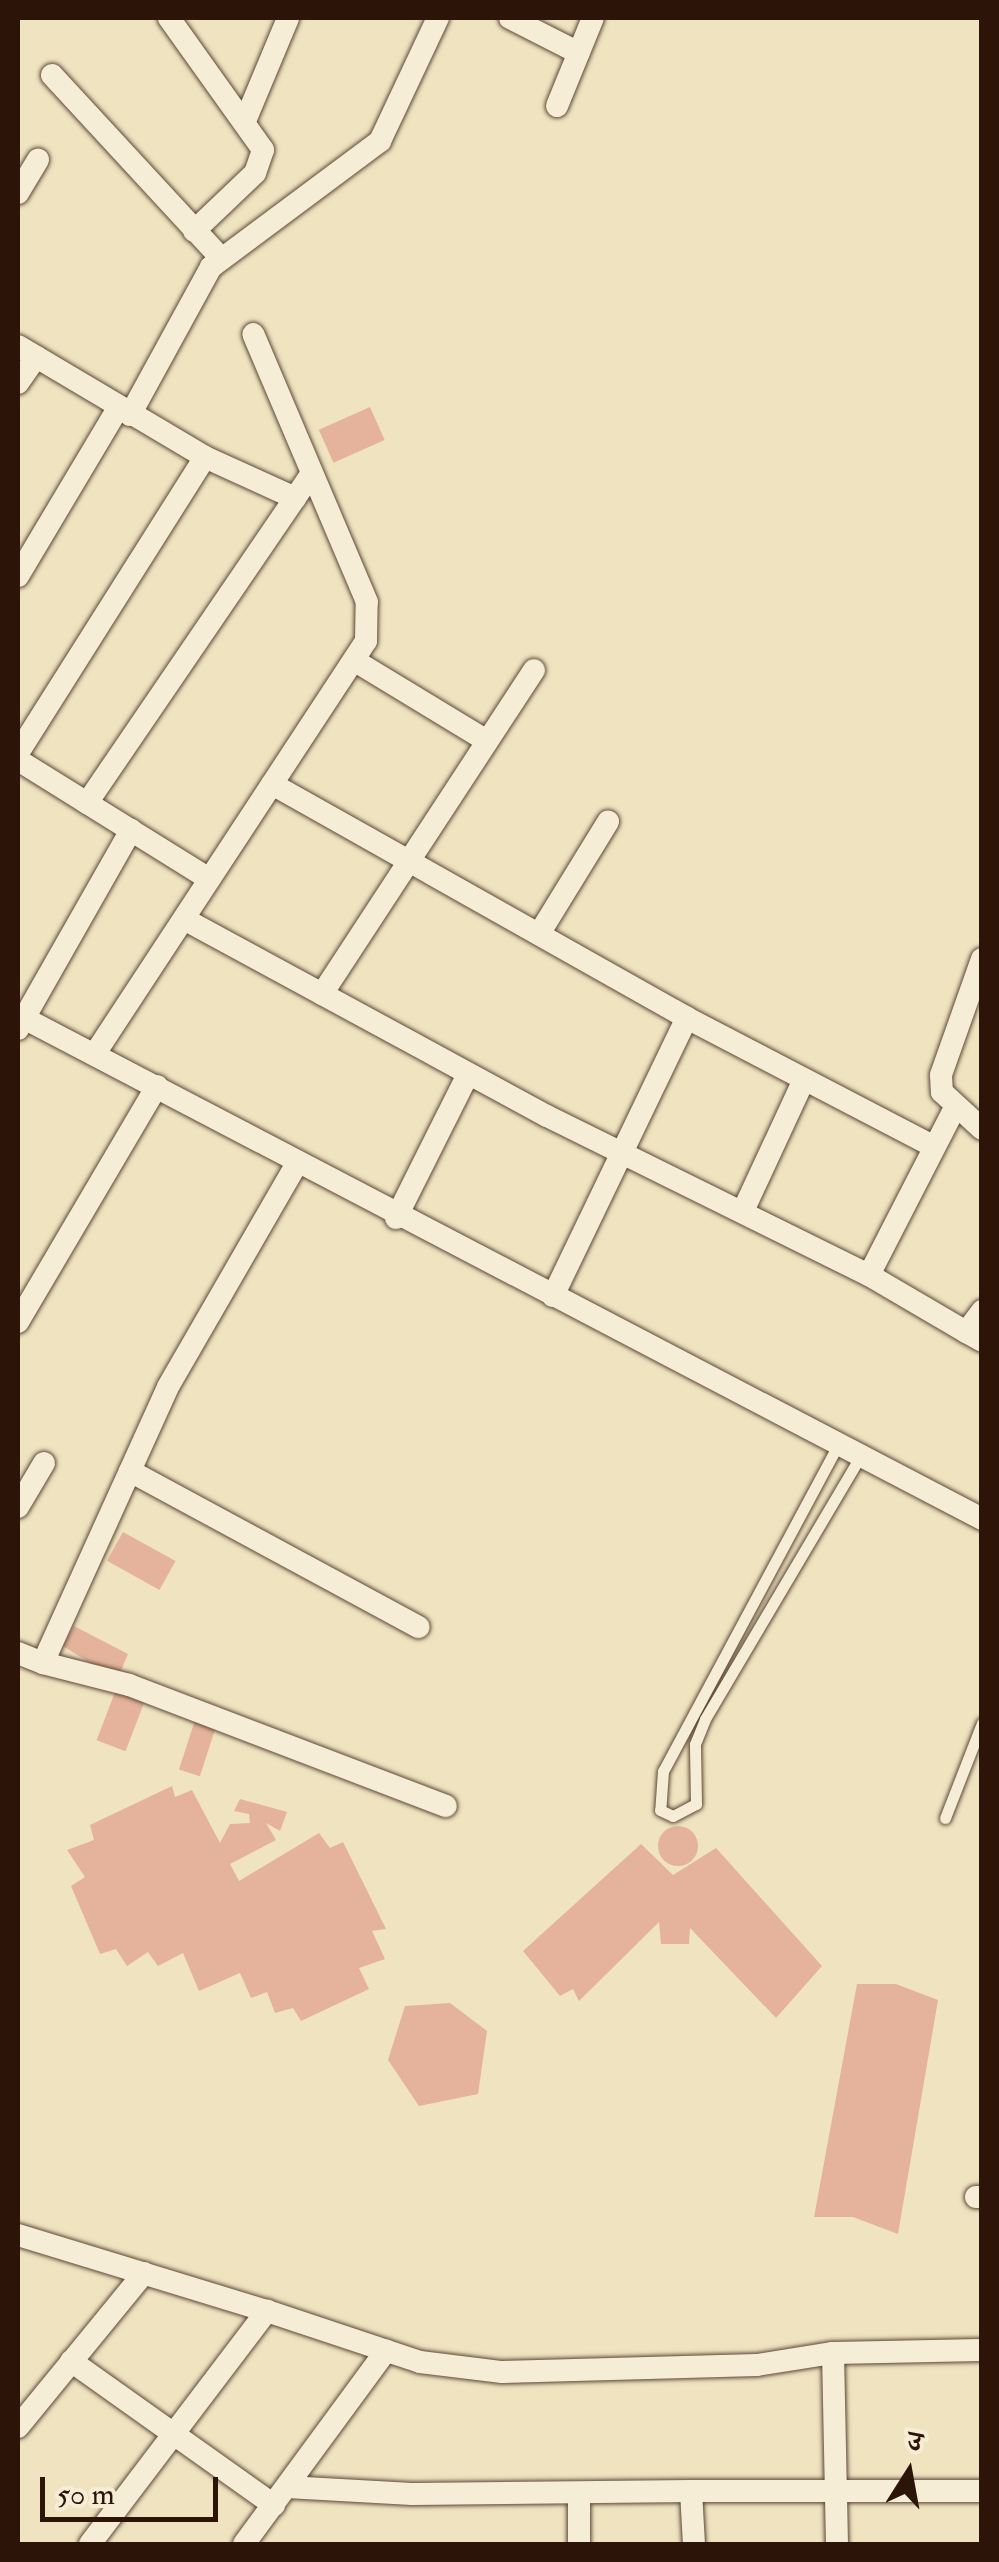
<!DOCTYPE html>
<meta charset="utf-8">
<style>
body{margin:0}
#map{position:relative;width:999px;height:2562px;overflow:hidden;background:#efe3c0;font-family:"IM FELL Double Pica","Noto Serif Devanagari",serif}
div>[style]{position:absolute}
.building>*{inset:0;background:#e5b39b;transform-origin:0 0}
.round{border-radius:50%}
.roads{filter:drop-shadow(0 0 2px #5d4836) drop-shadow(0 0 2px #5d4836)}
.service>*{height:11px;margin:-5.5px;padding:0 5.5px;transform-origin:5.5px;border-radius:5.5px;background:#f5edd6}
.minor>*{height:22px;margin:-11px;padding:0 11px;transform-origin:11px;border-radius:11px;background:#f5edd6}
span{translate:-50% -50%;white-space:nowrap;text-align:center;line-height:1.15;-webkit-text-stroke:10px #f5edd6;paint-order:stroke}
.frame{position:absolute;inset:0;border:20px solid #2c1408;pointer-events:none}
.north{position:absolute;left:859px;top:2422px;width:100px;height:100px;-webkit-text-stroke:8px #f5edd6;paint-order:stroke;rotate:11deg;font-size:28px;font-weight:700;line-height:40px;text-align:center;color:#2c1408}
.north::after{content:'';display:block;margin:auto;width:35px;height:45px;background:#2c1408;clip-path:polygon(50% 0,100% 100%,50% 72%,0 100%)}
.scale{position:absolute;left:40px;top:2477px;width:178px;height:45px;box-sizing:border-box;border:5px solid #2c1408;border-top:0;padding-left:12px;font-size:30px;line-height:35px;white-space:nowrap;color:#2c1408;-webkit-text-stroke:8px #f5edd6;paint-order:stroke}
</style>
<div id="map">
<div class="building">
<i style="left:370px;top:407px;width:36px;height:56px;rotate:66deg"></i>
<i style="left:123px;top:1532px;width:60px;height:33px;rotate:29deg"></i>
<i style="clip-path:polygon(74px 1626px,128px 1654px,117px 1680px,63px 1646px)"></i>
<i style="left:117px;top:1687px;width:31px;height:57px;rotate:21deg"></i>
<i style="left:195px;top:1720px;width:22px;height:52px;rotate:18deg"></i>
<i style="clip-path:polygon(172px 1786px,175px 1797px,192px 1790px,220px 1843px,230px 1824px,250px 1823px,249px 1814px,234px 1811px,240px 1799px,287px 1812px,280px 1831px,266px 1823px,276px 1840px,230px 1864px,239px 1881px,319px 1833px,330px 1848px,343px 1842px,386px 1929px,372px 1931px,385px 1959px,359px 1968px,369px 1989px,301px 2021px,293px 2008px,275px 2013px,267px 1992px,251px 1998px,240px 1973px,199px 1991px,183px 1953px,158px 1966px,148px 1952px,127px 1966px,116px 1949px,100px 1954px,71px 1886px,85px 1877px,67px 1850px,94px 1840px,90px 1825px)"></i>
<i class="round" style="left:658px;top:1826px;width:40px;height:40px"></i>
<i style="clip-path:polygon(641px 1844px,673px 1875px,716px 1848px,822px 1966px,776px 2018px,690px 1928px,689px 1944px,661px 1944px,659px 1922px,579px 2001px,573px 1989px,560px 1996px,523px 1951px)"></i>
<i style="clip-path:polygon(857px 1984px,896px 1984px,938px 2000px,898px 2234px,853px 2217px,814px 2217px)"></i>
<i style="clip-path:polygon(450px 2003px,487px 2031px,478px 2094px,419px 2106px,388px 2060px,405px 2006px)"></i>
</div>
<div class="roads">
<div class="service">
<i style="left:839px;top:1443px;width:372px;rotate:118.2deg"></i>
<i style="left:663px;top:1771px;width:39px;rotate:94deg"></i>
<i style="left:660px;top:1810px;width:14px;rotate:25deg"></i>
<i style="left:673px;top:1816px;width:26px;rotate:-28deg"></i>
<i style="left:696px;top:1804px;width:60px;rotate:-91deg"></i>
<i style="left:695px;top:1744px;width:27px;rotate:-68deg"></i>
<i style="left:705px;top:1719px;width:309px;rotate:-59.4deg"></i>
<i style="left:945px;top:1818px;width:102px;rotate:-68.7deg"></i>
</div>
<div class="minor">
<i style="left:169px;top:18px;width:162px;rotate:54.5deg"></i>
<i style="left:263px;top:150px;width:24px;rotate:109deg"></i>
<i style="left:255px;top:173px;width:84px;rotate:136.4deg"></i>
<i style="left:510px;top:18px;width:77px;rotate:26.9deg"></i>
<i style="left:52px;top:75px;width:248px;rotate:47.3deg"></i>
<i style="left:557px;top:106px;width:95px;rotate:-67.8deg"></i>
<i style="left:245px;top:121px;width:112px;rotate:-67.3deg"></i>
<i style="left:18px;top:193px;width:39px;rotate:-59deg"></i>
<i style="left:18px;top:346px;width:217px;rotate:30.7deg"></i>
<i style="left:205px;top:457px;width:99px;rotate:24.5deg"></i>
<i style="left:18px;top:383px;width:32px;rotate:-55deg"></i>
<i style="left:130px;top:415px;width:169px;rotate:-61.3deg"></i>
<i style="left:211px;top:267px;width:211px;rotate:-36.7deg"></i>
<i style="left:380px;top:141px;width:136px;rotate:-64.8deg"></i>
<i style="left:18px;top:576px;width:196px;rotate:-59.2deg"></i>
<i style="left:357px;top:662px;width:152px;rotate:31.3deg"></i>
<i style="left:18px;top:753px;width:350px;rotate:-57.7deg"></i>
<i style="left:18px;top:760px;width:225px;rotate:31.9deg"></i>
<i style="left:272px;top:784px;width:476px;rotate:29.4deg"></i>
<i style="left:687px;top:1018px;width:277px;rotate:27.5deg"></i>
<i style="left:87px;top:803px;width:396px;rotate:-55.7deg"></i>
<i style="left:184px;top:919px;width:413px;rotate:28.5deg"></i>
<i style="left:547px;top:1116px;width:359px;rotate:26.3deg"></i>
<i style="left:869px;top:1275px;width:113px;rotate:30.4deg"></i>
<i style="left:539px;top:934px;width:132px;rotate:-58.4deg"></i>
<i style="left:982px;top:959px;width:123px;rotate:109.5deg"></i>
<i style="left:941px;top:1075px;width:17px;rotate:87deg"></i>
<i style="left:942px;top:1092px;width:54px;rotate:42.8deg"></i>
<i style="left:322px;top:994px;width:387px;rotate:-56.8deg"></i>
<i style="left:18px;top:1015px;width:1088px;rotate:27.6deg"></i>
<i style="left:18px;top:1029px;width:229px;rotate:-60.4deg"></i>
<i style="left:96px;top:1052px;width:492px;rotate:-56.7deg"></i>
<i style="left:366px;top:641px;width:39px;rotate:-89deg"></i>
<i style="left:367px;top:602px;width:291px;rotate:-113deg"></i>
<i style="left:296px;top:1165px;width:256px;rotate:120deg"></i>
<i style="left:168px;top:1387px;width:303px;rotate:114.4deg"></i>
<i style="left:43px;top:1663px;width:89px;rotate:14.3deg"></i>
<i style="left:129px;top:1685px;width:339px;rotate:20.9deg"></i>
<i style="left:743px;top:1211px;width:142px;rotate:-65.1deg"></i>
<i style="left:396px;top:1218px;width:161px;rotate:-63.4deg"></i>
<i style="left:869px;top:1275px;width:188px;rotate:-62.8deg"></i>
<i style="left:553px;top:1296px;width:309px;rotate:-64.3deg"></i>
<i style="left:982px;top:1311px;width:26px;rotate:127deg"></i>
<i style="left:966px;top:1332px;width:18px;rotate:29deg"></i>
<i style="left:18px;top:1322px;width:274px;rotate:-59.5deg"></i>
<i style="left:130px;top:1471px;width:328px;rotate:28.4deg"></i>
<i style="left:18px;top:1507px;width:51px;rotate:-59.4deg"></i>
<i style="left:18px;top:1653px;width:27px;rotate:22deg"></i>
<i style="left:976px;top:2197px;width:6px"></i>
<i style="left:18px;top:2235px;width:260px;rotate:17deg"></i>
<i style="left:71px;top:2361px;width:249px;rotate:35.4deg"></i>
<i style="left:18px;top:2427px;width:199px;rotate:-50.7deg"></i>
<i style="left:287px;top:2487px;width:125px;rotate:3.2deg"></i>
<i style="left:412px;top:2494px;width:279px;rotate:-0.6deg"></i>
<i style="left:691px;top:2491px;width:53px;rotate:86.8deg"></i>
<i style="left:691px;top:2491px;width:291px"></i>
<i style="left:90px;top:2544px;width:293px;rotate:-52.8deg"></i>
<i style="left:267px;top:2311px;width:161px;rotate:18.4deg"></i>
<i style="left:420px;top:2362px;width:83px;rotate:7deg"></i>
<i style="left:502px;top:2372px;width:255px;rotate:-1.6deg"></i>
<i style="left:757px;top:2365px;width:77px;rotate:-9deg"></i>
<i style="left:244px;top:2544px;width:240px;rotate:-53.7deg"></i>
<i style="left:579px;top:2544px;width:49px;rotate:-90deg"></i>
<i style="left:837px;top:2544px;width:191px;rotate:-91.2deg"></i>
<i style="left:833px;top:2353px;width:149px;rotate:-1.2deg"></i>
</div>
</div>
<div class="frame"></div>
<div class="north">उ</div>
<div class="scale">50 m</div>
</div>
